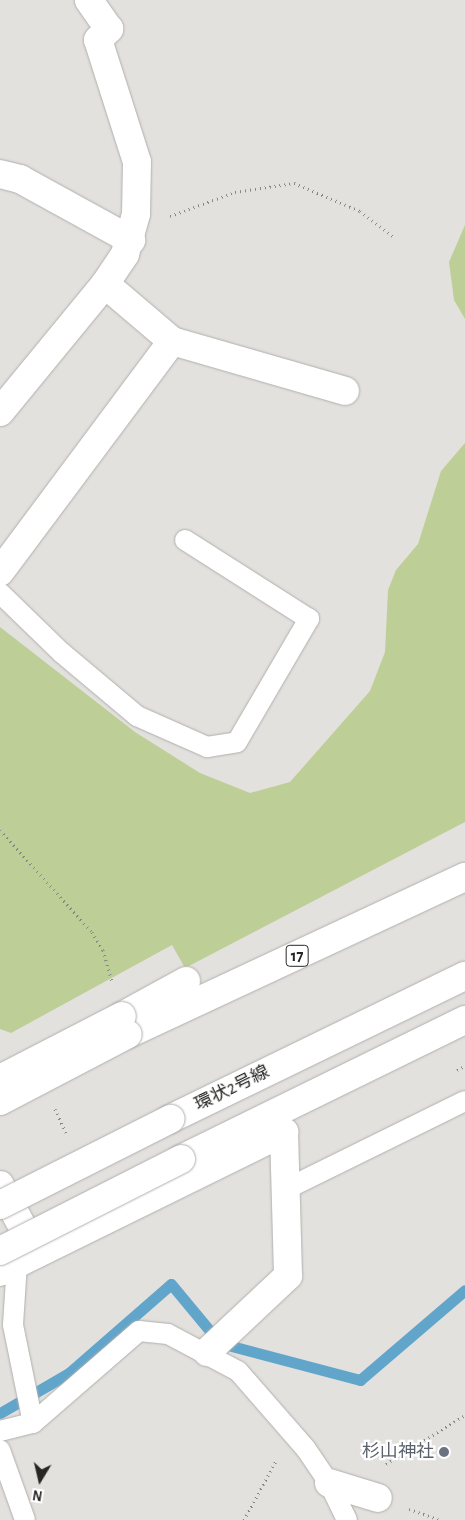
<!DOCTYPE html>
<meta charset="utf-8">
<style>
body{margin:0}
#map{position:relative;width:465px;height:1520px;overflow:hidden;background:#e3e1de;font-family:"Alegreya Sans","Noto Sans JP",sans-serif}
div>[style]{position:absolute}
.green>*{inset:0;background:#bdce97}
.stream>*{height:11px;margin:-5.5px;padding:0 5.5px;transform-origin:5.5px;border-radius:5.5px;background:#62a5cb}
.path>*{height:3px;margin-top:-1.5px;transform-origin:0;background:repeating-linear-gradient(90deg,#888785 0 1px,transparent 0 5px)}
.roads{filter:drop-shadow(0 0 1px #b1afad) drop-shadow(0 0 1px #b1afad)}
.service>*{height:20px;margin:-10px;padding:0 10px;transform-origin:10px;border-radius:10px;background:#fff}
.pedestrian>*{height:28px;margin:-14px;padding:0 14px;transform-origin:14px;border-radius:14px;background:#fff}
.minor>*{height:28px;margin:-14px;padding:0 14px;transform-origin:14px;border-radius:14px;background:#fff}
.primary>*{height:28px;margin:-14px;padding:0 14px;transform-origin:14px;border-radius:14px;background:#fff}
.bridges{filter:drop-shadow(0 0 1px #b1afad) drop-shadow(0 0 1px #b1afad)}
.pedestrian-bridge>*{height:28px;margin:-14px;padding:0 14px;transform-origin:14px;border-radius:14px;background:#fff}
.primary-bridge>*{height:28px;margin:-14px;padding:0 14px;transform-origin:14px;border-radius:14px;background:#fff}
.dots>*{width:14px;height:14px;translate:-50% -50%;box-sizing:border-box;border:2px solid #fff;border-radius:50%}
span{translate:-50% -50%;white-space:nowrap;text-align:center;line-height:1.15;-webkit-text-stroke:4.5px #fff;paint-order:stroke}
.shield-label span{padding:1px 4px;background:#fff;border:1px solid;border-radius:4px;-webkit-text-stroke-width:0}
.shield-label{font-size:16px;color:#262625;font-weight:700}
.street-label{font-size:18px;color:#262625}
.worship-label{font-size:18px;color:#5b616d}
.right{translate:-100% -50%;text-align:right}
.north{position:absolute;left:15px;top:1455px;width:50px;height:50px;-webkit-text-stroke:4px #fff;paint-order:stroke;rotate:189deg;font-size:14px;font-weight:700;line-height:20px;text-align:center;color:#262625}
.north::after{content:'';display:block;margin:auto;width:18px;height:22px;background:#262625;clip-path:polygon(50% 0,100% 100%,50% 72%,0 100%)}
</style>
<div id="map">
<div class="green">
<i style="clip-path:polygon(465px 225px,465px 319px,454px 300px,449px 262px)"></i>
<i style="clip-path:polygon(465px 443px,465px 822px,185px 968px,172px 945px,11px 1033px,0 1029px,0 627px,135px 732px,200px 773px,250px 793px,290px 782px,370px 691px,385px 652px,388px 590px,396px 570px,418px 544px,441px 471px)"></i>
</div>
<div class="stream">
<i style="left:0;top:1413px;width:80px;rotate:-30.1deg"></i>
<i style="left:69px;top:1373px;width:135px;rotate:-41.1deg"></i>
<i style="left:171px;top:1284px;width:77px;rotate:50.3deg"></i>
<i style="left:220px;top:1343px;width:145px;rotate:14.8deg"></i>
<i style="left:360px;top:1380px;width:138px;rotate:-40.6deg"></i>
</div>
<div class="path">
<i style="left:170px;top:216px;width:69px;rotate:-20.3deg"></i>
<i style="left:235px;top:192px;width:60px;rotate:-8.7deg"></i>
<i style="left:294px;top:183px;width:72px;rotate:23deg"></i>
<i style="left:360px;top:211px;width:41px;rotate:37.1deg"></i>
<i style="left:0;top:830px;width:137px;rotate:48deg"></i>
<i style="left:92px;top:932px;width:21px;rotate:59deg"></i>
<i style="left:103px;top:950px;width:33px;rotate:74deg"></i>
<i style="left:457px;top:1070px;width:9px;rotate:-27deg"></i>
<i style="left:55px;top:1109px;width:29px;rotate:65deg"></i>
<i style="left:386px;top:1464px;width:93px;rotate:-31.8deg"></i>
<i style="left:409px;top:1509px;width:31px;rotate:19deg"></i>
<i style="left:244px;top:1520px;width:69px;rotate:-61.6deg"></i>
</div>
<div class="roads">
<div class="service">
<i style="left:0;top:593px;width:86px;rotate:44.1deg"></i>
<i style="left:62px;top:653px;width:98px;rotate:40deg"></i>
<i style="left:137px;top:716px;width:77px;rotate:23.9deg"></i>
<i style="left:207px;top:747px;width:30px;rotate:-9deg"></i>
<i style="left:237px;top:742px;width:143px;rotate:-59.7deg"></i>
<i style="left:309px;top:619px;width:147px;rotate:-147.5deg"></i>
<i style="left:286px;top:1189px;width:199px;rotate:-26.2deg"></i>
<i style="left:17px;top:1263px;width:62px;rotate:93.7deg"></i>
<i style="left:13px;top:1325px;width:100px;rotate:78.5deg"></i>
<i style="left:0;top:1431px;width:34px;rotate:-14deg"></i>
<i style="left:33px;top:1423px;width:140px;rotate:-41deg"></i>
<i style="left:139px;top:1331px;width:29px;rotate:6deg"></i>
<i style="left:168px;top:1334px;width:79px;rotate:27.9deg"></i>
<i style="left:238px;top:1371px;width:103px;rotate:48.9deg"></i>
<i style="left:306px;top:1449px;width:41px;rotate:55.9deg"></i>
<i style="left:329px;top:1483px;width:41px;rotate:64.1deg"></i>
<i style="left:0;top:1450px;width:74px;rotate:70.3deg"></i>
</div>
<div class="pedestrian">
<i style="left:122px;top:1016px;width:73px;rotate:-28.7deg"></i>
<i style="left:181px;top:1159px;width:316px;rotate:-26.1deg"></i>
<i style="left:329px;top:1483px;width:51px;rotate:17deg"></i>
</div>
<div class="minor">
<i style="left:0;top:174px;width:21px;rotate:14deg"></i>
<i style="left:20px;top:179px;width:127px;rotate:28.8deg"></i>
<i style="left:172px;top:341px;width:180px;rotate:16.1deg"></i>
<i style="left:0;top:412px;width:166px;rotate:-50.6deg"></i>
<i style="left:105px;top:284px;width:36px;rotate:-56deg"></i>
<i style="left:125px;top:254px;width:41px;rotate:-74.6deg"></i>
<i style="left:136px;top:214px;width:52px;rotate:-88.9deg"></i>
<i style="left:137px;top:162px;width:128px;rotate:-107.7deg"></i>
<i style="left:98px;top:40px;width:16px;rotate:-45deg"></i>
<i style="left:109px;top:29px;width:35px;rotate:-125deg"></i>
<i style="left:0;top:572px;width:288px;rotate:-53.3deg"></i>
<i style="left:172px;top:341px;width:88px;rotate:-139.6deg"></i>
<i style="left:0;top:1185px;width:78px;rotate:61.8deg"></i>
<i style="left:0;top:1272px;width:317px;rotate:-26.2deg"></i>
<i style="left:284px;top:1132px;width:144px;rotate:88.4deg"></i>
<i style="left:288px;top:1276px;width:111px;rotate:136.8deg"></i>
</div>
<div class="primary">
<i style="left:128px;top:1034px;width:372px;rotate:-25deg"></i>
<i style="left:170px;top:1119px;width:328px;rotate:-25.9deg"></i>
</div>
</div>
<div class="bridges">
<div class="pedestrian-bridge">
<i style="left:0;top:1079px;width:137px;rotate:-27.3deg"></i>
<i style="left:0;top:1251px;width:203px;rotate:-26.9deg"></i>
</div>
<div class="primary-bridge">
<i style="left:0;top:1101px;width:144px;rotate:-27.6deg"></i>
<i style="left:0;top:1205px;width:191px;rotate:-26.8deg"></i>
</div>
</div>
<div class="dots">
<i style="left:444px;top:1452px;background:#6b7280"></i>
</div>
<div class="shield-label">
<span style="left:297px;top:956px">17</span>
</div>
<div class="street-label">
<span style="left:232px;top:1089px;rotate:-26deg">環状2号線</span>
</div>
<div class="worship-label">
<span class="right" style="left:434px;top:1452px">杉山神社</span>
</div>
<div class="north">N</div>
</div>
